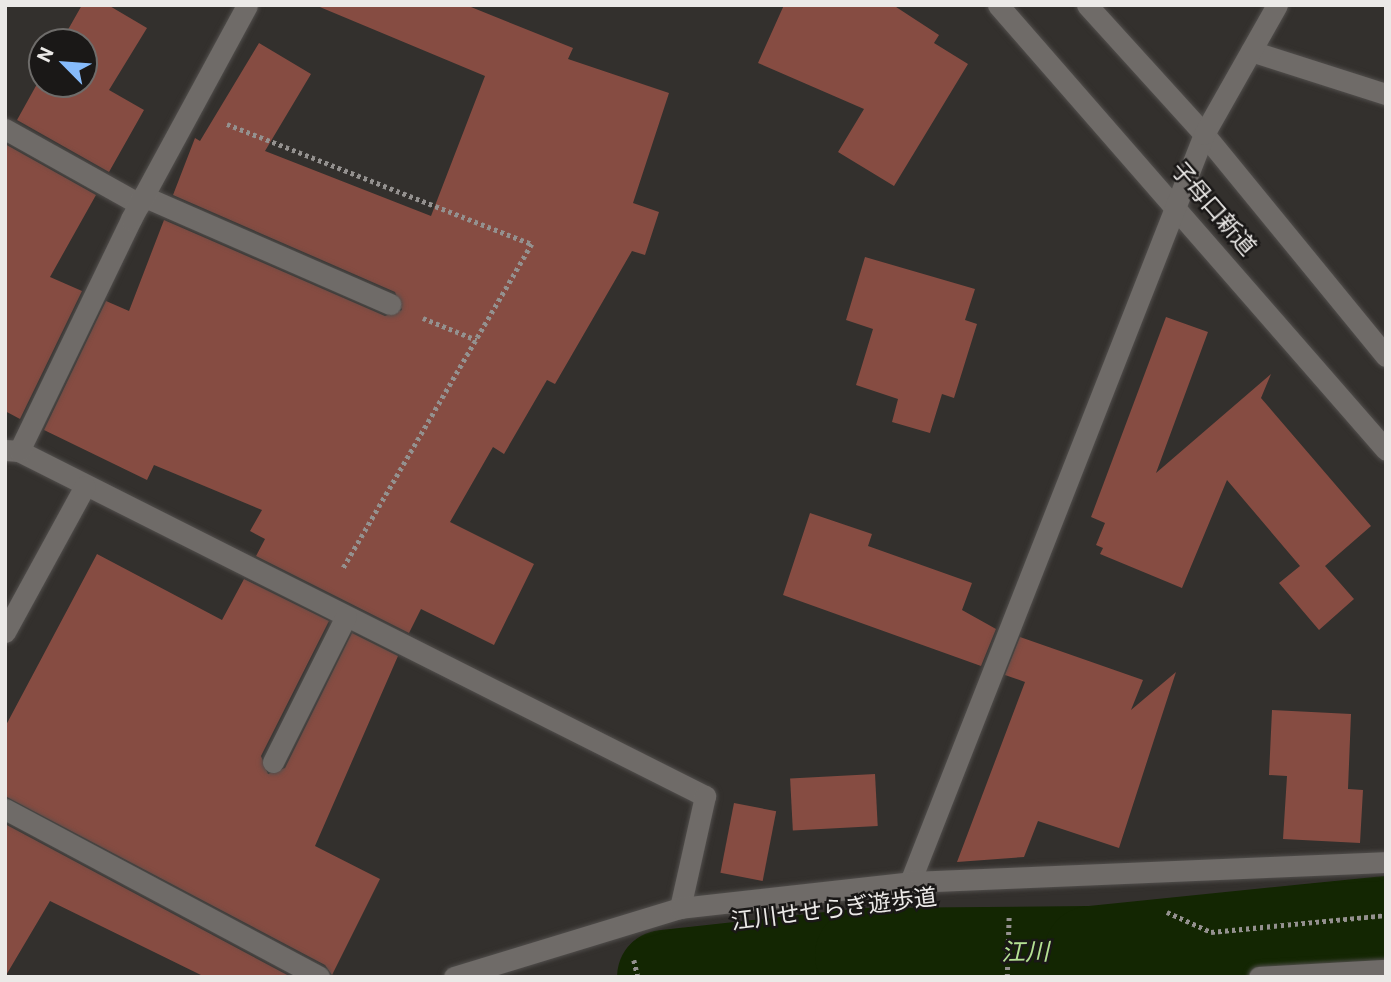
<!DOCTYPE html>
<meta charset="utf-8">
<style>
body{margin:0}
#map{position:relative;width:1391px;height:982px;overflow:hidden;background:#33302d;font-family:Roboto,"Noto Sans JP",sans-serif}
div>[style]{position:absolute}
.river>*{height:94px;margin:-47px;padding:0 47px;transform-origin:47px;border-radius:47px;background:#132602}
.building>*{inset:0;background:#864c42;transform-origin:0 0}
.path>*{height:4.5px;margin-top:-2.25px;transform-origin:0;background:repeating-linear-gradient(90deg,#94918f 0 3.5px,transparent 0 7px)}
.roads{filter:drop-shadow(0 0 2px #514e4c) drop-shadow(0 0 2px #514e4c)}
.minor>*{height:21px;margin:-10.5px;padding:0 10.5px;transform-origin:10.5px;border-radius:10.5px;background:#6f6b68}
span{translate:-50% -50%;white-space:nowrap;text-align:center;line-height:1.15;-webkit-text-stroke:5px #1a1817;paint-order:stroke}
.street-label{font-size:23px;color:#ebe9e7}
.water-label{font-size:24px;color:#b5e194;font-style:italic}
.frame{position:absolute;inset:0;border:7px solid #ebe9e7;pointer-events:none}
.north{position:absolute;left:28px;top:28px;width:70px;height:70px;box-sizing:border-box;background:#1a1817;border:2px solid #6e6c6a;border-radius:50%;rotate:295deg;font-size:19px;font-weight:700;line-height:28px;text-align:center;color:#ebe9e7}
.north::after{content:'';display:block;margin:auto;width:24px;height:32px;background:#86bbfb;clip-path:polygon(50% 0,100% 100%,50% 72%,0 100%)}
</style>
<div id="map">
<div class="river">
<i style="left:664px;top:977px;width:199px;rotate:-6.3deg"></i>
<i style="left:862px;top:955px;width:229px;rotate:-0.5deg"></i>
<i style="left:1091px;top:953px;width:297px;rotate:-5.8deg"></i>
</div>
<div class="building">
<i style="clip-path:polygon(82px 5px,108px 5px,147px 28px,109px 90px,144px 110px,109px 172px,17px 120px,42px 75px,42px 84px,84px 84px,84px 42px,61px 42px)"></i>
<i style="clip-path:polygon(315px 5px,466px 5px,573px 48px,568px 59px,669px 93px,633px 203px,659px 212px,645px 255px,632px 251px,555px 384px,547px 380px,504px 454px,493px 447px,450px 522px,534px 564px,494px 645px,421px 609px,409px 633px,256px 556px,265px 539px,250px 531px,262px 510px,154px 465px,147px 480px,44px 430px,106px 301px,129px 311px,164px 220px,385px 316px,402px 310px,395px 292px,173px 195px,195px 138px,200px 141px,259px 43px,311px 74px,265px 151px,431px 216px,485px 76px)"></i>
<i style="clip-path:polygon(784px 5px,893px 5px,939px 35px,934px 43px,968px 64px,894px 186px,838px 152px,864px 109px,758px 63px)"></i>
<i style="clip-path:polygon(5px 144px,96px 195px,50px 277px,82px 291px,20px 419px,5px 411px)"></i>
<i style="clip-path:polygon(865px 257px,975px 289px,965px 320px,977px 324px,954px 398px,942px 394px,930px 433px,892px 422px,898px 399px,856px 385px,873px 329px,846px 320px)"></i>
<i style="clip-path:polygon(1166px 317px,1208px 332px,1156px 473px,1271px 374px,1261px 398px,1371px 526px,1325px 566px,1354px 599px,1319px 630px,1279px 583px,1300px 566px,1227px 480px,1182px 588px,1100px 554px,1103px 548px,1096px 545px,1105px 523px,1091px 517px)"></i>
<i style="clip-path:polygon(810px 513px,872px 534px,868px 546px,972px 583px,962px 610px,996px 629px,981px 666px,783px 595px)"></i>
<i style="clip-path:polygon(97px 554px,222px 620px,244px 579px,329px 621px,261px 756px,268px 774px,285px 768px,352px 633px,398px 656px,315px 846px,380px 879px,332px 975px,325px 965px,5px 796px,5px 727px)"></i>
<i style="clip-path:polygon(1020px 637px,1143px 680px,1131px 710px,1176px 672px,1119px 848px,1038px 821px,1024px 857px,957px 862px,1025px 682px,1005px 675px)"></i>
<i style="clip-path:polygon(1272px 710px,1351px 714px,1348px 789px,1363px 790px,1360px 843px,1283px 839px,1287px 776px,1269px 775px)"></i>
<i style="left:875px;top:774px;width:52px;height:85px;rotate:87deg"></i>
<i style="left:734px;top:803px;width:43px;height:71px;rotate:11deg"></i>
<i style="clip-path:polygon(5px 824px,291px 977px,205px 977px,50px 901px,5px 977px)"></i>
</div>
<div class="path">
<i style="left:227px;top:124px;width:328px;rotate:21.5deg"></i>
<i style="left:532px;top:244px;width:377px;rotate:120.2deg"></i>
<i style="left:423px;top:318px;width:58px;rotate:22.2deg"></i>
<i style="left:1167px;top:912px;width:48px;rotate:24.4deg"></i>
<i style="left:1211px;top:932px;width:176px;rotate:-5.5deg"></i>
<i style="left:634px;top:960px;width:17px;rotate:77deg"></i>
<i style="left:1007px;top:977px;width:62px;rotate:-88.2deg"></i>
</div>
<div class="roads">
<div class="minor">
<i style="left:998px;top:5px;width:590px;rotate:48.91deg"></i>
<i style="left:1087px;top:5px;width:174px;rotate:47.8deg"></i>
<i style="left:1204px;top:134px;width:287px;rotate:50.7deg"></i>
<i style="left:1251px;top:51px;width:142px;rotate:17.7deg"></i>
<i style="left:5px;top:129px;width:154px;rotate:29.2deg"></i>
<i style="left:143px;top:196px;width:270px;rotate:23.6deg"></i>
<i style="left:5px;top:450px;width:14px;rotate:4deg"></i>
<i style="left:19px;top:451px;width:768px;rotate:26.7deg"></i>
<i style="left:705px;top:796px;width:115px;rotate:102.6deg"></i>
<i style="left:19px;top:451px;width:258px;rotate:-64.2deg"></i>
<i style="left:131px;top:219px;width:243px;rotate:-61.5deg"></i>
<i style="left:5px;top:632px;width:166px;rotate:-61.3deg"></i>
<i style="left:273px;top:762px;width:163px;rotate:-63.4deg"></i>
<i style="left:5px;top:809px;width:356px;rotate:28.1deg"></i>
<i style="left:910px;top:882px;width:804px;rotate:-68.54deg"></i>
<i style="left:1204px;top:134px;width:148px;rotate:-60.5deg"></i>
<i style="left:454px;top:977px;width:236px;rotate:-17deg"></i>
<i style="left:680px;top:908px;width:231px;rotate:-6.4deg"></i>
<i style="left:910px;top:882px;width:476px;rotate:-2.4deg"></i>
<i style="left:1259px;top:977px;width:127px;rotate:-3.2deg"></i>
</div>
</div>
<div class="street-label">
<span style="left:1213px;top:209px;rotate:49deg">子母口新道</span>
<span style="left:834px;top:910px;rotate:-7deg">江川せせらぎ遊歩道</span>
</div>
<div class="water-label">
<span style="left:1025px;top:953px;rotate:-1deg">江川</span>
</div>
<div class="frame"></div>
<div class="north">N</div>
</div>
